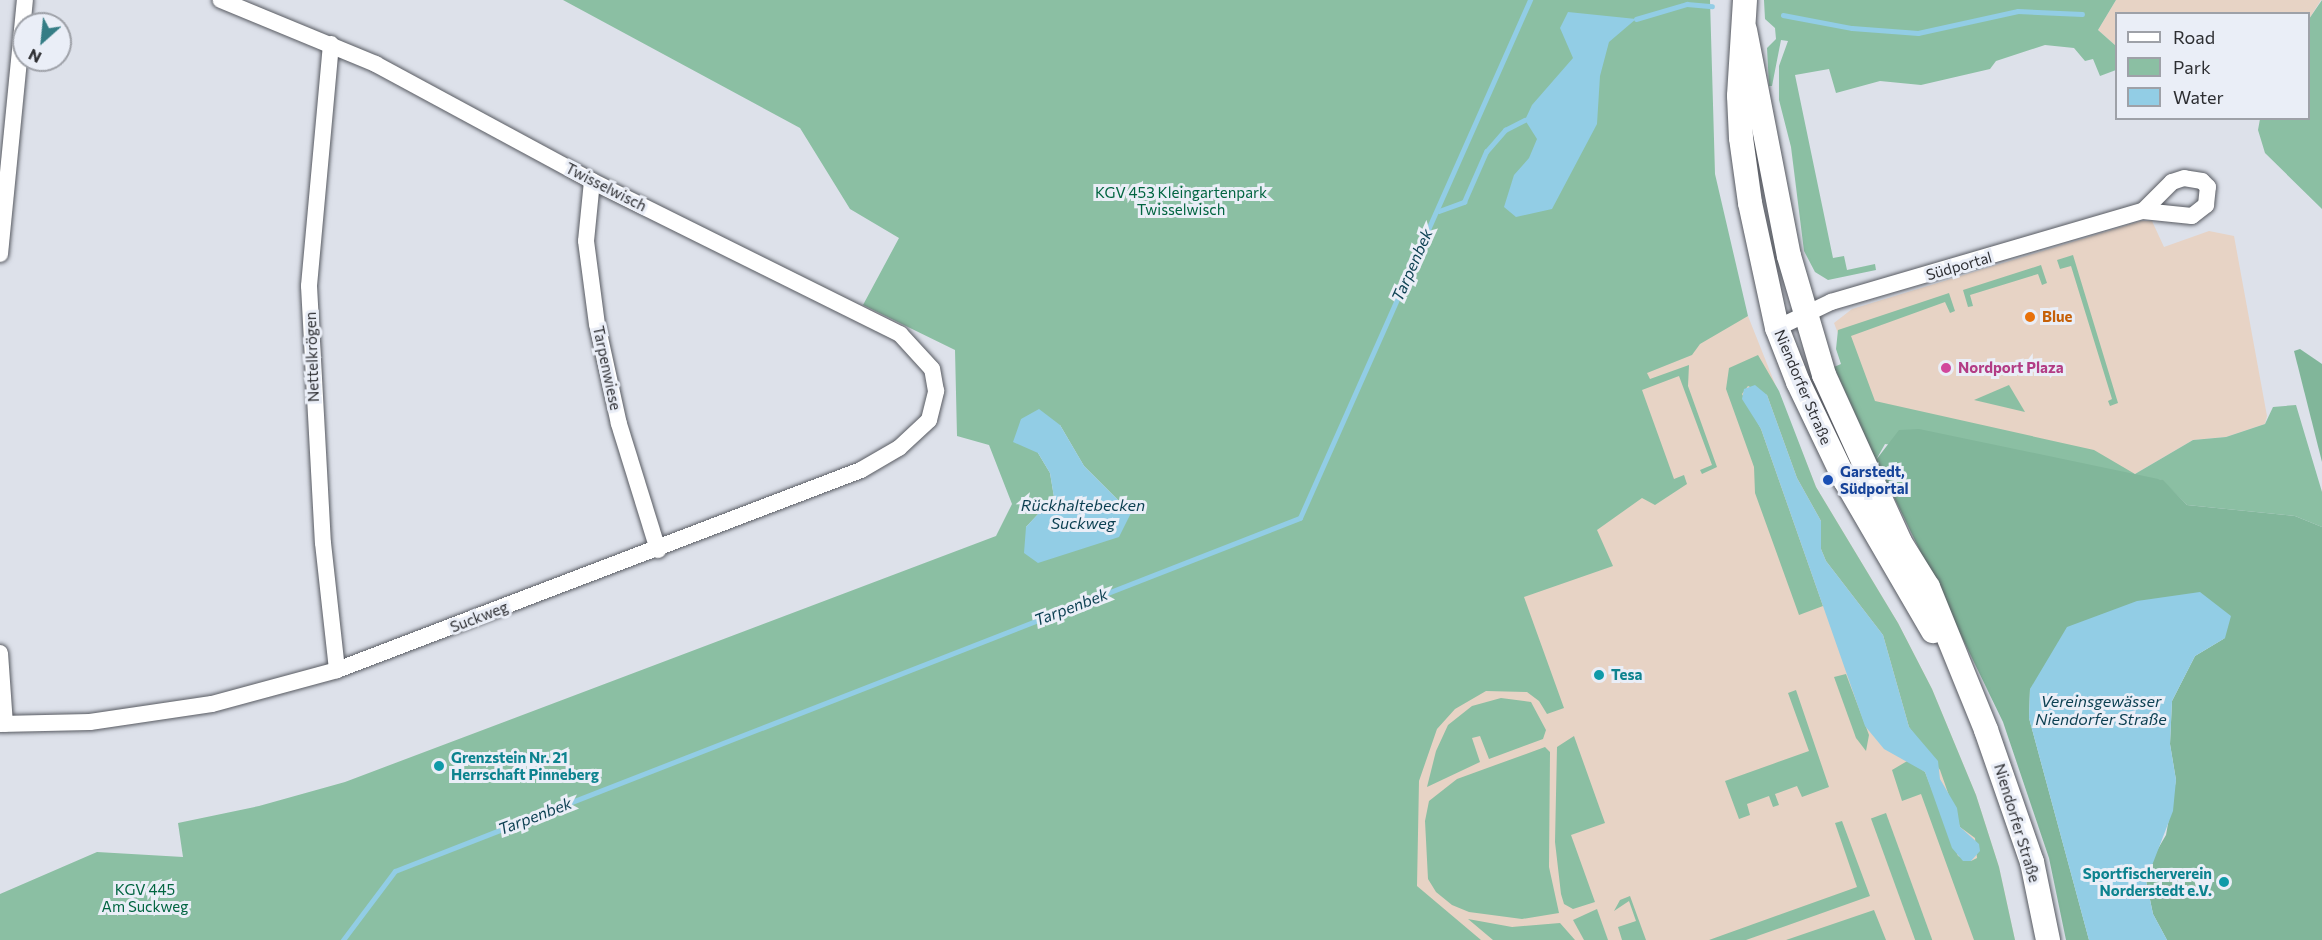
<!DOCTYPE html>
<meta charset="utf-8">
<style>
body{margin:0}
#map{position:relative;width:2322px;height:940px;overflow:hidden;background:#dde1ea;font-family:Commissioner,sans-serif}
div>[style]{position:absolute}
.commercial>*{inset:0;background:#e7d3c5}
.green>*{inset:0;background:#8bbfa3;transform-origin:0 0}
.forest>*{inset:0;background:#81b69a}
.water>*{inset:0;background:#92cde5}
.stream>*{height:4.5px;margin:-2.25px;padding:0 2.25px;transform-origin:2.25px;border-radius:2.25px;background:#92cde5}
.roads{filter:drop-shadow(0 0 2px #575a61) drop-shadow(0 0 2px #575a61)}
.street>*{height:16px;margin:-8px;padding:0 8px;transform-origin:8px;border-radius:8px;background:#fff}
.secondary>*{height:24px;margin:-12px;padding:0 12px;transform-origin:12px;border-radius:12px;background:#fff}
.dots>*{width:16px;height:16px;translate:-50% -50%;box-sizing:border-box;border:3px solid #eaeef7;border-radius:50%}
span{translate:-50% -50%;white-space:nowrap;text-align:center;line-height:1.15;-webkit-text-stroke:6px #eaeef7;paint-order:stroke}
.street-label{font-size:15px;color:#2d2e32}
.park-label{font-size:15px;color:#026541}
.food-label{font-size:15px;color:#c56008;font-weight:700}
.left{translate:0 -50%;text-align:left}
.hotel-label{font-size:15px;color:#b23c85;font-weight:700}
.transit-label{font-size:15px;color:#164399;font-weight:700}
.culture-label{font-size:15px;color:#0d838f;font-weight:700}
.right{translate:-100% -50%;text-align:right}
.water-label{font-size:16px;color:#0b3f51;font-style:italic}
.legend{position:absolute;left:2115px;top:12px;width:195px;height:108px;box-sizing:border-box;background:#eaeef7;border:2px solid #9ea1a8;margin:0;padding:8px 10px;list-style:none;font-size:18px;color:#2d2e32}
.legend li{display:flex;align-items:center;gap:12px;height:30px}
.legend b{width:30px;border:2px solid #9ea1a8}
.north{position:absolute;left:12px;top:12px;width:60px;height:60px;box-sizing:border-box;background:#eaeef7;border:2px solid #9ea1a8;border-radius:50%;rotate:207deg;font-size:16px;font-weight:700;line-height:24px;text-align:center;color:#2d2e32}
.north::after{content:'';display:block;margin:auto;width:21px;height:27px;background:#357d85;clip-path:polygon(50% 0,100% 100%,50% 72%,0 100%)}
</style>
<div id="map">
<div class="commercial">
<i style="clip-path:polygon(2116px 0,2321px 0,2309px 19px,2308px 14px,2116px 14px,2116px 46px,2098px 30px)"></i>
<i style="clip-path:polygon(2141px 221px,2152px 221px,2164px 247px,2209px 231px,2234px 236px,2267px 416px,2265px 424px,2226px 437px,2193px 440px,2135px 474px,1868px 411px,1834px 323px,1852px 309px)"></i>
<i style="clip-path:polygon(1748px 316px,1816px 487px,1898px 623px,1932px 689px,1976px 795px,1999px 867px,2015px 940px,1458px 940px,1415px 904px,1400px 789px,1626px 370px,1663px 348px)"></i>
</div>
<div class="green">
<i style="clip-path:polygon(evenodd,563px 0,1710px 0,1715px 174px,1748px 316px,1700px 344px,1692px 355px,1647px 373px,1650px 379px,1689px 365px,1688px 386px,1717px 467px,1702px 474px,1700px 470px,1712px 465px,1679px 376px,1642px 390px,1674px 479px,1684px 475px,1687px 484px,1655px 505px,1642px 498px,1597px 530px,1613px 566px,1524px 597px,1564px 708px,1547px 714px,1539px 701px,1527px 692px,1486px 691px,1455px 709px,1437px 729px,1419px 781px,1417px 886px,1481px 940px,0 940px,0 894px,97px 852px,183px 857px,178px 823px,259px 806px,345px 782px,996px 536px,1012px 504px,989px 445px,957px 436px,955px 350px,863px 305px,899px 238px,850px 209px,800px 128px,563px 0,1060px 425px,1084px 466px,1131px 513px,1026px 527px,1054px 497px,1050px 473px,1038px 453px,1060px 425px)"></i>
<i style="clip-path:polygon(1764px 0,2116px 0,2098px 30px,2116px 46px,2116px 70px,2100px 76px,2093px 59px,2085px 61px,2074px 48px,2045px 45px,1996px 61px,1990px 69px,1921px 85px,1880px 81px,1836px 93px,1829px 69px,1795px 75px,1833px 258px,1844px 256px,1847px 270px,1875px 264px,1876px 270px,1828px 280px,1815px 272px,1804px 251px,1791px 147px,1779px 100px,1779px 66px,1788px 41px,1781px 40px,1772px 86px,1769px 86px,1767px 48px,1776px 39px,1775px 28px,1765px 19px)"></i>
<i style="clip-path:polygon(2322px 0,2322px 209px,2265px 153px,2258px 130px,2260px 119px,2308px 118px,2309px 19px)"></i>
<i style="clip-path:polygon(2073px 255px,2118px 403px,2110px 406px,2108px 401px,2112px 399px,2071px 266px,2060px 269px,2057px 260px)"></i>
<i style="clip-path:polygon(2041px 265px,2047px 283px,2042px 285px,2038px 274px,1970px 295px,1973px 306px,1968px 307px,1963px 290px)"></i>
<i style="clip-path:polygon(1949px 293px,1955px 311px,1950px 313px,1945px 302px,1851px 336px,1875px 401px,2094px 450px,2135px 474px,2193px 440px,2226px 437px,2265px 424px,2273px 407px,2296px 405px,2322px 492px,2322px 527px,2295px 516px,2187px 505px,2162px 480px,1885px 444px,1876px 460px,1834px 367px,1841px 364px,1836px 349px,1838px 330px)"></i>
<i style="clip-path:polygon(1758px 355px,1779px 391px,1816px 487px,1898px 623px,1932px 689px,1976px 795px,1999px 867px,2015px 940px,1974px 940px,1921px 794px,1902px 801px,1892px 770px,1909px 760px,1925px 772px,1958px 856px,1971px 861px,1977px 858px,1975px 838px,1960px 827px,1940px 770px,1909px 727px,1883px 635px,1826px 561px,1821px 549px,1821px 521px,1797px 478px,1767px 395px,1748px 386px,1742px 394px,1761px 429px,1823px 606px,1799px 615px,1755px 493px,1754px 467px,1726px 389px,1729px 368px)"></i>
<i style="clip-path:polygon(2009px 385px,2025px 412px,1974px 400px)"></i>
<i style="clip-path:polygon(1846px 674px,1869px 735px,1866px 751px,1856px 738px,1834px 677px)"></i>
<i style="clip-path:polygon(1796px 690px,1829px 787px,1802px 797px,1797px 786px,1775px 794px,1779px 805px,1773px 807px,1769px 796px,1747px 804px,1750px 815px,1739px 819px,1725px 781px,1809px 751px,1788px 693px)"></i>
<i style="clip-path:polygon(1501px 698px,1531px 702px,1546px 730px,1543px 739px,1489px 759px,1480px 736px,1472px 738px,1480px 762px,1427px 787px,1436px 751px,1448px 725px,1472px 706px)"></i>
<i style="clip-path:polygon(1574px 736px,1605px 823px,1571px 835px,1595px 902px,1573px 909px,1564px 904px,1561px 894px,1555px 842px,1557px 747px)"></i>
<i style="clip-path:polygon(1545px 747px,1550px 752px,1549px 867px,1559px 913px,1522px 919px,1469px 912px,1452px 905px,1436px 892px,1428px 879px,1425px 821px,1429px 801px,1457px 779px)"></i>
<i style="left:1886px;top:813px;width:135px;height:16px;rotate:70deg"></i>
<i style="clip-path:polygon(1842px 821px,1870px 896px,1746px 940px,1709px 940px,1857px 887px,1835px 823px)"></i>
<i style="clip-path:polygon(1630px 896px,1646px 940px,1622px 940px,1618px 927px,1636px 921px,1629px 901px,1614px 911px,1620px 900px)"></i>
<i style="clip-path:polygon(1597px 909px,1608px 940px,1584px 940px,1573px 920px)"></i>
<i style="clip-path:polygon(1874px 910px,1886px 940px,1786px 940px)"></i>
<i style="clip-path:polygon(1468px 919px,1512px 927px,1560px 923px,1575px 940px,1493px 940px)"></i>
</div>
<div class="forest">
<i style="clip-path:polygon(2300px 349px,2322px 364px,2322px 462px,2294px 351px)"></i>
<i style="clip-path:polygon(1919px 429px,2163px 480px,2187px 505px,2295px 516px,2322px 527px,2322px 940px,2167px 940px,2153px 914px,2146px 880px,2155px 854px,2166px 835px,2176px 780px,2170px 744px,2172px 701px,2195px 656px,2225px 638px,2030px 689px,2029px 718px,2089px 940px,2066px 940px,2049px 858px,2003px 722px,1876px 460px,1899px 430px)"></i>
</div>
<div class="water">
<i style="clip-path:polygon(1568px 12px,1636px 19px,1609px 42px,1600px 76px,1597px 124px,1552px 209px,1516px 217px,1504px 207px,1514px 175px,1529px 158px,1537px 139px,1525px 120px,1532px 105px,1573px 58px,1560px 28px)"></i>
<i style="clip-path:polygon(1755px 385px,1767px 395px,1797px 478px,1821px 521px,1821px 549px,1826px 561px,1883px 635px,1909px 727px,1938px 761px,1940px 779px,1957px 808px,1960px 827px,1979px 844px,1980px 851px,1971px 861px,1963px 861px,1952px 848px,1925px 772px,1884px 749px,1865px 726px,1761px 429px,1742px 399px,1744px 389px)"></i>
<i style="clip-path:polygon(1039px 409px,1060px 425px,1084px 466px,1131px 513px,1119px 537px,1038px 563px,1024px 553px,1026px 527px,1054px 497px,1050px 473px,1038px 453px,1013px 442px,1021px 419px)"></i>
<i style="clip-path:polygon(2200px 592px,2231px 616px,2225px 638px,2195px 656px,2172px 701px,2170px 744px,2176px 780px,2173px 811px,2146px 881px,2153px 914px,2167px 940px,2089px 940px,2029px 718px,2030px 689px,2067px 627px,2137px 601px)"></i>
</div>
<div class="stream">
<i style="left:1783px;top:15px;width:70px;rotate:10.7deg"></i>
<i style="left:1852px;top:28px;width:66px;rotate:4.3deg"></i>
<i style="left:1918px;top:33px;width:102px;rotate:-12.4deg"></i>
<i style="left:2018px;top:11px;width:64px;rotate:2.7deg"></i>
<i style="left:1636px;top:19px;width:53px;rotate:-16.4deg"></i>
<i style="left:1687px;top:4px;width:25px;rotate:5deg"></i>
<i style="left:1439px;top:211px;width:27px;rotate:-20deg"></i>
<i style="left:1464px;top:202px;width:55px;rotate:-66.3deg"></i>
<i style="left:1486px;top:152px;width:29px;rotate:-49deg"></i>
<i style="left:1505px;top:130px;width:22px;rotate:-27deg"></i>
<i style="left:343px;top:940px;width:86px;rotate:-53deg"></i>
<i style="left:395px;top:871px;width:971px;rotate:-21.31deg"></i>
<i style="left:1300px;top:518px;width:567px;rotate:-66.06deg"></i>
</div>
<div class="roads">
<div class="street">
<i style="left:331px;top:44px;width:243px;rotate:95.2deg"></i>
<i style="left:309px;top:286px;width:257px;rotate:86.9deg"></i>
<i style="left:323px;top:543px;width:128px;rotate:83.7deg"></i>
<i style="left:592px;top:181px;width:60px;rotate:95.7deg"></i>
<i style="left:586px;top:241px;width:84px;rotate:82.5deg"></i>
<i style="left:597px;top:324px;width:102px;rotate:77.6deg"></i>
<i style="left:619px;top:424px;width:132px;rotate:72.8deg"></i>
<i style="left:0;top:254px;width:255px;rotate:-84.4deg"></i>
<i style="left:1777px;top:328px;width:60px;rotate:-25.7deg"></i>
<i style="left:1831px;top:302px;width:325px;rotate:-16.3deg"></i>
<i style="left:2143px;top:211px;width:49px;rotate:5.8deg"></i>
<i style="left:2192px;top:216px;width:18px;rotate:-38deg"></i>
<i style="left:2206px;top:205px;width:18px;rotate:-84deg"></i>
<i style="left:2208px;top:187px;width:8px;rotate:-135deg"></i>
<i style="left:2202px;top:181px;width:18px;rotate:-171deg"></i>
<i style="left:2184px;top:178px;width:13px;rotate:162deg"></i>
<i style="left:2172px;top:182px;width:41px;rotate:135deg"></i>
<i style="left:0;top:653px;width:71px;rotate:86deg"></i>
<i style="left:0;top:724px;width:90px;rotate:-1.3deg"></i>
<i style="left:90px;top:722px;width:123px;rotate:-8.4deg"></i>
<i style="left:212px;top:704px;width:130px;rotate:-15.2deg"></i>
<i style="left:337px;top:670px;width:561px;rotate:-20.89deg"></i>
<i style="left:861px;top:470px;width:44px;rotate:-30.1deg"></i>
<i style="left:899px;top:448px;width:41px;rotate:-43deg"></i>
<i style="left:929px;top:420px;width:30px;rotate:-76deg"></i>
<i style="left:936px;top:391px;width:22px;rotate:-100deg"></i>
<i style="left:932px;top:369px;width:47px;rotate:-132.4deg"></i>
<i style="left:900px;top:334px;width:344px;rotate:-153.6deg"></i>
<i style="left:592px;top:181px;width:246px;rotate:-151.6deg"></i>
<i style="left:376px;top:64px;width:168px;rotate:-157.6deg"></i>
</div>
<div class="secondary">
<i style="left:1745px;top:0;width:96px;rotate:93.6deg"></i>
<i style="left:1739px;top:96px;width:42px;rotate:87.3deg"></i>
<i style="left:1741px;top:138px;width:66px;rotate:82.1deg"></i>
<i style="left:1750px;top:203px;width:128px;rotate:77.8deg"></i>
<i style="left:1777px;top:328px;width:58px;rotate:68.7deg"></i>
<i style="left:1798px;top:382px;width:109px;rotate:64.4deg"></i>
<i style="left:1845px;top:480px;width:175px;rotate:59.8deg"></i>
<i style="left:1745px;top:30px;width:230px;rotate:79deg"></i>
<i style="left:1789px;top:256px;width:124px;rotate:73.6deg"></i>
<i style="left:1824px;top:375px;width:183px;rotate:65.5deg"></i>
<i style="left:1900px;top:542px;width:53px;rotate:58.1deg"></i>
<i style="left:1928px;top:587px;width:154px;rotate:67.9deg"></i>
<i style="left:1986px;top:730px;width:140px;rotate:70.8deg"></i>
<i style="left:2032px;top:862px;width:80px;rotate:78.4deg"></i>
</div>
</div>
<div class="dots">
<i style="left:2030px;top:317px;background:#e8710a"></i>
<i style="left:1946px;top:368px;background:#d1479c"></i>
<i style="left:1828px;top:480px;background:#1a4fb4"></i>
<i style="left:1599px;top:675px;background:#0f9aa8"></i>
<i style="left:439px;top:766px;background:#0f9aa8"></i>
<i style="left:2224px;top:882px;background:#0f9aa8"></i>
</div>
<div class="street-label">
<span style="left:606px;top:187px;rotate:27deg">Twisselwisch</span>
<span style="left:1959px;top:266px;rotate:-16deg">Südportal</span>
<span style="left:312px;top:357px;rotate:-92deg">Nettelkrögen</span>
<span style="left:607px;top:368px;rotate:78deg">Tarpenwiese</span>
<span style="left:1803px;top:387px;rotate:67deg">Niendorfer Straße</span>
<span style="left:479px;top:617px;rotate:-21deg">Suckweg</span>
<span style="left:2017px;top:823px;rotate:73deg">Niendorfer Straße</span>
</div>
<div class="park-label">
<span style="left:1181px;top:201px">KGV 453 Kleingartenpark<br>Twisselwisch</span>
<span style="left:145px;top:898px">KGV 445<br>Am Suckweg</span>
</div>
<div class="food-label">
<span class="left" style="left:2042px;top:317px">Blue</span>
</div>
<div class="hotel-label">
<span class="left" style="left:1958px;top:368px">Nordport Plaza</span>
</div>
<div class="transit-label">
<span class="left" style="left:1840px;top:480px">Garstedt,<br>Südportal</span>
</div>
<div class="culture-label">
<span class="left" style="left:1611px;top:675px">Tesa</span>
<span class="left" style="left:451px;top:766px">Grenzstein Nr. 21<br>Herrschaft Pinneberg</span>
<span class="right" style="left:2212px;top:882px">Sportfischerverein<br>Norderstedt e.V.</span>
</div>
<div class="water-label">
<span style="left:1412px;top:265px;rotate:-66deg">Tarpenbek</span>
<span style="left:1083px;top:514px">Rückhaltebecken<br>Suckweg</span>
<span style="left:1071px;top:607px;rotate:-21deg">Tarpenbek</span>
<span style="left:2101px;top:710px">Vereinsgewässer<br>Niendorfer Straße</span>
<span style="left:535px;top:816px;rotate:-21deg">Tarpenbek</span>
</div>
<ul class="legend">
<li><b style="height:8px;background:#fff"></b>Road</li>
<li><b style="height:16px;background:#8bbfa3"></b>Park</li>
<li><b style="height:16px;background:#92cde5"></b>Water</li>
</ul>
<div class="north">N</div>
</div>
